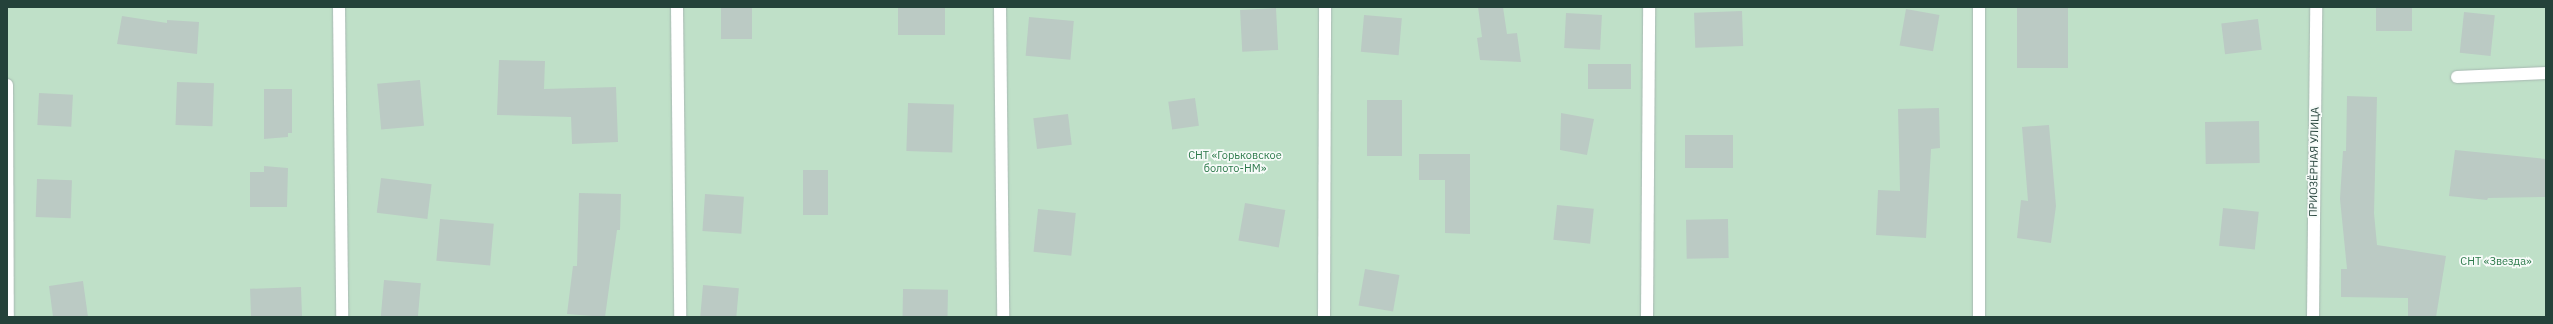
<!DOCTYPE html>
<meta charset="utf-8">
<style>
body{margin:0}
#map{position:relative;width:2553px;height:324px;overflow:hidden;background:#e6efeb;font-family:"IBM Plex Sans",sans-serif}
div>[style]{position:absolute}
.green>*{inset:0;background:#bfe0c8;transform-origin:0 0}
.building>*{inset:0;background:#bbcac4;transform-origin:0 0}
.roads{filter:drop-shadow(0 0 1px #a8b8b2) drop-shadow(0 0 1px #a8b8b2)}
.service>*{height:12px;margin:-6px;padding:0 6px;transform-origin:6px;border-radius:6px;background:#fff}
.minor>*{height:12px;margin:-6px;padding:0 6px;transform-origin:6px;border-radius:6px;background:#fff}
span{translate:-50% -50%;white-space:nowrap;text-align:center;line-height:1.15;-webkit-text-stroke:3.5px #f7fbf9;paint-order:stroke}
.park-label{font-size:11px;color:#2d7a4b}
.street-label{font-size:11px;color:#24423a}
.frame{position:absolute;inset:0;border:8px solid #24423a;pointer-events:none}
</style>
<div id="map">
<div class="green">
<i style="left:7px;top:7px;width:2539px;height:310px"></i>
</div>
<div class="building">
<i style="left:721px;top:7px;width:31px;height:32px"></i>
<i style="left:898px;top:7px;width:47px;height:28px"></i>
<i style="clip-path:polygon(1478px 7px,1503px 7px,1507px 34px,1517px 33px,1521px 62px,1480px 60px,1477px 38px,1482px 37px)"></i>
<i style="left:2017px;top:7px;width:51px;height:61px"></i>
<i style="left:2376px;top:7px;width:36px;height:24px"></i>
<i style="left:1276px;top:8px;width:42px;height:36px;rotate:87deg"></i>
<i style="left:1906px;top:9px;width:34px;height:37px;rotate:10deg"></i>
<i style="left:1742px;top:11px;width:35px;height:48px;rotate:88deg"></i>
<i style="left:2464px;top:12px;width:31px;height:41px;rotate:6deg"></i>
<i style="left:1566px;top:13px;width:36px;height:35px;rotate:3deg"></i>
<i style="left:1364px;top:15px;width:38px;height:37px;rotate:5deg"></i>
<i style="clip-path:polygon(122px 16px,167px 23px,167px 20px,199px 22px,197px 54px,117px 44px)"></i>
<i style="left:1029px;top:17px;width:45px;height:39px;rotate:5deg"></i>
<i style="left:2258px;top:19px;width:31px;height:37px;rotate:83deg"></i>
<i style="clip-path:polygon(499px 60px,545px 61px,544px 89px,616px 87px,618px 142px,572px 144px,571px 117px,497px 115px)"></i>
<i style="left:1631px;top:64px;width:25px;height:43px;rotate:90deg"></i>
<i style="left:420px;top:80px;width:46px;height:43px;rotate:85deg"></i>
<i style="left:177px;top:82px;width:37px;height:43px;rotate:2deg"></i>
<i style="clip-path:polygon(264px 89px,292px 89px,292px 133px,288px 133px,288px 137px,264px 139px)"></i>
<i style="left:39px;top:93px;width:34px;height:32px;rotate:3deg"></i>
<i style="clip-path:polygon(2347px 96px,2377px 97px,2374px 213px,2377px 245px,2446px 256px,2436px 317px,2408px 317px,2408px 298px,2341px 297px,2341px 269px,2347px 269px,2340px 199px,2343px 151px,2346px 151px)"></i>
<i style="left:1195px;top:98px;width:28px;height:27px;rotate:82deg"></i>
<i style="left:1367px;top:100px;width:35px;height:56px"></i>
<i style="left:908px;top:103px;width:46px;height:48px;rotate:2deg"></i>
<i style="clip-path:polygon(1939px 108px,1940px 148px,1931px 149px,1926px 238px,1876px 235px,1878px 190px,1900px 191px,1898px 109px)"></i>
<i style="clip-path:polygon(1561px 113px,1594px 119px,1587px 155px,1560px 150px)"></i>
<i style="left:1068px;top:114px;width:31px;height:35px;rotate:83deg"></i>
<i style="left:2259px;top:121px;width:42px;height:54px;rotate:89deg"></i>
<i style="clip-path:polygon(2049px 125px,2056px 206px,2051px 243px,2017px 238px,2021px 200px,2028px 201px,2022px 127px)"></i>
<i style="left:1733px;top:135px;width:33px;height:48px;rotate:90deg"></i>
<i style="clip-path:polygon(2455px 150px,2546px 159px,2546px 197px,2488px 198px,2487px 200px,2449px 196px)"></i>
<i style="clip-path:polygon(1419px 154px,1470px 154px,1470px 234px,1445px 233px,1445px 180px,1419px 180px)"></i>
<i style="clip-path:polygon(264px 166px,288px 168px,287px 207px,250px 207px,250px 172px,264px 172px)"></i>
<i style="left:803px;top:170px;width:25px;height:45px"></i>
<i style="left:381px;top:178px;width:51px;height:35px;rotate:7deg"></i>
<i style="left:37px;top:179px;width:35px;height:38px;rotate:2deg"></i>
<i style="clip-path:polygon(579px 193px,621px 194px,620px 230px,617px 230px,605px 317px,567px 314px,573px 266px,577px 266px)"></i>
<i style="left:705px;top:194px;width:39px;height:37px;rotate:4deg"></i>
<i style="left:1245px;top:203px;width:41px;height:38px;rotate:10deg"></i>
<i style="left:1557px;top:205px;width:37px;height:35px;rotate:6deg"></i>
<i style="left:2223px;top:208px;width:36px;height:38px;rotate:6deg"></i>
<i style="left:1038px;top:209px;width:38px;height:43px;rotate:6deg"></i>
<i style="left:440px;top:219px;width:54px;height:42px;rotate:5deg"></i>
<i style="left:1728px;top:219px;width:39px;height:42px;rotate:89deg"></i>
<i style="left:1365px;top:269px;width:35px;height:37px;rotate:10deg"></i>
<i style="left:384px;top:280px;width:37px;height:37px;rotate:5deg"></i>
<i style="clip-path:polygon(83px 281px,88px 317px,53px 317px,49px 286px)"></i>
<i style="left:703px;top:285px;width:36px;height:32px;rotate:5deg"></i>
<i style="left:301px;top:287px;width:30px;height:51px;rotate:88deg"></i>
<i style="left:903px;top:289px;width:45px;height:28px;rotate:1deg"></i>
</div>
<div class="roads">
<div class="service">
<i style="left:339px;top:7px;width:310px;rotate:89.4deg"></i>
<i style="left:677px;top:7px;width:310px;rotate:89.4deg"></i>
<i style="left:1000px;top:7px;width:310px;rotate:89.4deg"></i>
<i style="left:2457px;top:77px;width:89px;rotate:-2.6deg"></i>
<i style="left:7px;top:85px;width:232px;rotate:89.8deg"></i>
<i style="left:1324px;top:317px;width:310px;rotate:-89.8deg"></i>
<i style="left:1647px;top:317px;width:310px;rotate:-89.6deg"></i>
<i style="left:1979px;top:317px;width:310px;rotate:-90deg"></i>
</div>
<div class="minor">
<i style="left:2313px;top:317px;width:310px;rotate:-89.4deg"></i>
</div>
</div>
<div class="park-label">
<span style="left:1235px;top:162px">СНТ «Горьковское<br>болото-НМ»</span>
<span style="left:2496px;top:261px">СНТ «Звезда»</span>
</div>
<div class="street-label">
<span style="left:2314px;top:162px;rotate:-89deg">ПРИОЗЁРНАЯ УЛИЦА</span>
</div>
<div class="frame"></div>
</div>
